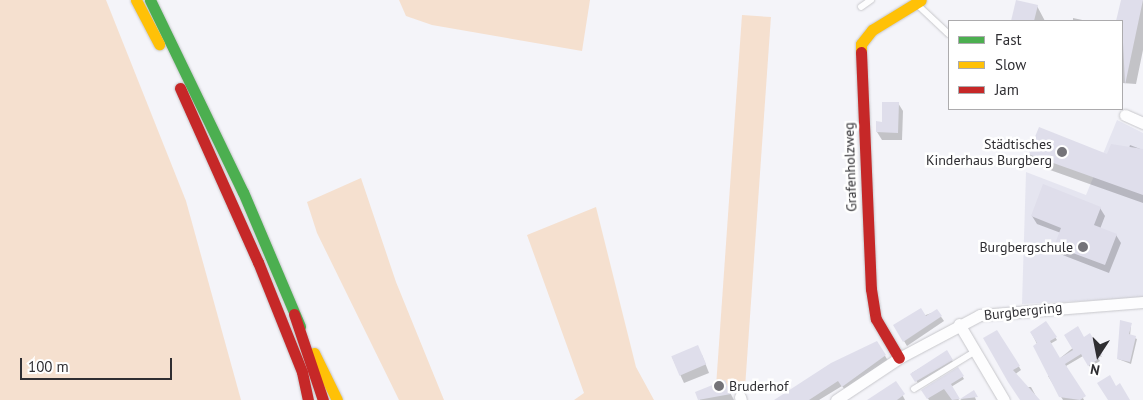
<!DOCTYPE html>
<meta charset="utf-8">
<style>
body{margin:0}
#map{position:relative;width:1143px;height:400px;overflow:hidden;background:#f4f4f9;font-family:"PT Sans",sans-serif}
div>[style]{position:absolute}
.built>*{inset:0;background:#e5e5f0}
.green>*{inset:0;background:#f5e0cf;transform-origin:0 0}
.shadow>*{inset:0;background:#0003;transform-origin:0 0}
.building>*{inset:0;background:#dfdeeb;transform-origin:0 0}
.roads{filter:drop-shadow(0 0 1px #c7c7cb) drop-shadow(0 0 1px #c7c7cb)}
.lane>*{height:5.5px;margin:-2.75px;padding:0 2.75px;transform-origin:2.75px;border-radius:2.75px;background:#fdfdfe}
.street>*{height:11px;margin:-5.5px;padding:0 5.5px;transform-origin:5.5px;border-radius:5.5px;background:#fdfdfe}
.fast>*{height:11px;margin:-5.5px;padding:0 5.5px;transform-origin:5.5px;border-radius:5.5px;background:#4caf50}
.slow>*{height:11px;margin:-5.5px;padding:0 5.5px;transform-origin:5.5px;border-radius:5.5px;background:#ffc107}
.jam>*{height:11px;margin:-5.5px;padding:0 5.5px;transform-origin:5.5px;border-radius:5.5px;background:#c62828}
.dots>*{width:14px;height:14px;translate:-50% -50%;box-sizing:border-box;border:2px solid #fff;border-radius:50%}
span{translate:-50% -50%;white-space:nowrap;text-align:center;line-height:1.15;-webkit-text-stroke:5px #fff;paint-order:stroke}
.poi-label{font-size:14px;color:#2f2e32}
.right{translate:-100% -50%;text-align:right}
.left{translate:0 -50%;text-align:left}
.street-label{font-size:14px;color:#2f2e32}
.legend{position:absolute;left:948px;top:20px;width:175px;height:90px;box-sizing:border-box;background:#fff;border:1px solid #acabad;margin:0;padding:6px 9px;list-style:none;font-size:15px;color:#2f2e32}
.legend li{display:flex;align-items:center;gap:10px;height:25px}
.legend b{width:25px;border:1px solid #acabad}
.north{position:absolute;left:1073px;top:330px;width:50px;height:50px;-webkit-text-stroke:4px #fff;paint-order:stroke;rotate:191deg;font-size:14px;font-weight:700;line-height:20px;text-align:center;color:#2f2e32}
.north::after{content:'';display:block;margin:auto;width:18px;height:22px;background:#2f2e32;clip-path:polygon(50% 0,100% 100%,50% 72%,0 100%)}
.scale{position:absolute;left:20px;top:358px;width:152px;height:22px;box-sizing:border-box;border:2px solid #2f2e32;border-top:0;padding-left:6px;font-size:15px;line-height:18px;white-space:nowrap;color:#2f2e32;-webkit-text-stroke:4px #fff;paint-order:stroke}
</style>
<div id="map">
<div class="built">
<i style="clip-path:polygon(1117px 120px,1143px 133px,1143px 298px,1022px 304px,1026px 172px,1086px 195px)"></i>
</div>
<div class="green">
<i style="clip-path:polygon(0 0,106px 0,186px 201px,241px 400px,0 400px)"></i>
<i style="clip-path:polygon(399px 0,590px 0,582px 51px,432px 25px,406px 16px)"></i>
<i style="left:742px;top:15px;width:29px;height:374px;rotate:4deg"></i>
<i style="clip-path:polygon(361px 178px,396px 282px,444px 400px,399px 400px,317px 233px,307px 202px)"></i>
<i style="clip-path:polygon(596px 207px,636px 367px,654px 400px,574px 400px,584px 393px,527px 235px)"></i>
</div>
<div class="shadow">
<i style="clip-path:polygon(1122px 0,1143px 0,1143px 50px,1136px 84px,1122px 83px,1122px 21px,1118px 21px)"></i>
<i style="clip-path:polygon(1017px 1px,1037px 6px,1045px 21px,1012px 21px)"></i>
<i style="clip-path:polygon(1073px 18px,1087px 21px,1073px 21px)"></i>
<i style="clip-path:polygon(898px 103px,903px 111px,902px 140px,882px 140px,877px 132px)"></i>
<i style="clip-path:polygon(1130px 145px,1143px 150px,1143px 203px,1036px 165px,1029px 154px,1108px 156px,1128px 151px)"></i>
<i style="clip-path:polygon(1100px 208px,1105px 216px,1100px 229px,1116px 235px,1121px 243px,1109px 273px,1060px 254px,1056px 246px,1061px 233px,1037px 224px,1032px 216px)"></i>
<i style="clip-path:polygon(937px 311px,944px 321px,907px 346px,895px 326px)"></i>
<i style="clip-path:polygon(1046px 323px,1057px 340px,1050px 344px,1059px 359px,1089px 335px,1102px 357px,1096px 355px,1100px 361px,1090px 367px,1083px 356px,1066px 366px,1084px 400px,1063px 400px,1048px 376px,1052px 374px,1031px 332px)"></i>
<i style="clip-path:polygon(1131px 324px,1130px 336px,1137px 339px,1131px 364px,1118px 359px)"></i>
<i style="clip-path:polygon(997px 331px,1021px 370px,1014px 375px,1021px 387px,1031px 387px,1038px 400px,1021px 400px)"></i>
<i style="clip-path:polygon(877px 342px,888px 361px,846px 391px,842px 386px,819px 400px,780px 400px)"></i>
<i style="left:947px;top:352px;width:12px;height:41px;rotate:59deg"></i>
<i style="clip-path:polygon(702px 355px,709px 373px,684px 383px,672px 357px)"></i>
<i style="clip-path:polygon(958px 369px,964px 379px,951px 387px,959px 400px,929px 400px,923px 390px)"></i>
<i style="clip-path:polygon(724px 381px,734px 400px,700px 400px,696px 393px)"></i>
<i style="clip-path:polygon(896px 383px,905px 400px,891px 400px)"></i>
<i style="clip-path:polygon(973px 392px,976px 400px,960px 400px)"></i>
</div>
<div class="building">
<i style="clip-path:polygon(1016px 0,1038px 5px,1034px 21px,1011px 21px)"></i>
<i style="clip-path:polygon(1121px 0,1143px 0,1125px 85px,1122px 21px,1116px 21px)"></i>
<i style="clip-path:polygon(882px 102px,899px 102px,898px 133px,876px 132px,876px 121px,882px 122px)"></i>
<i style="clip-path:polygon(1039px 127px,1107px 154px,1111px 144px,1143px 149px,1143px 195px,1028px 154px)"></i>
<i style="clip-path:polygon(1043px 184px,1101px 207px,1094px 225px,1117px 234px,1105px 265px,1054px 246px,1061px 228px,1031px 216px)"></i>
<i style="clip-path:polygon(921px 308px,926px 316px,937px 309px,942px 316px,903px 342px,893px 325px)"></i>
<i style="clip-path:polygon(1120px 320px,1132px 323px,1129px 334px,1136px 336px,1130px 362px,1117px 359px)"></i>
<i style="clip-path:polygon(1046px 321px,1057px 337px,1050px 341px,1060px 358px,1073px 350px,1064px 335px,1078px 326px,1084px 337px,1090px 333px,1103px 355px,1097px 354px,1100px 358px,1088px 366px,1081px 354px,1065px 364px,1086px 396px,1080px 400px,1059px 397px,1033px 346px,1037px 343px,1030px 332px)"></i>
<i style="clip-path:polygon(997px 330px,1020px 366px,1013px 370px,1040px 400px,1020px 400px,1008px 382px,983px 338px)"></i>
<i style="clip-path:polygon(877px 341px,886px 355px,842px 387px,838px 381px,809px 400px,774px 400px,831px 363px)"></i>
<i style="left:698px;top:345px;width:21px;height:29px;rotate:67deg"></i>
<i style="clip-path:polygon(947px 350px,953px 360px,915px 382px,910px 374px)"></i>
<i style="clip-path:polygon(958px 367px,964px 376px,951px 384px,960px 399px,974px 390px,978px 397px,952px 400px,944px 389px,927px 399px,921px 390px)"></i>
<i style="clip-path:polygon(1110px 375px,1116px 386px,1120px 383px,1130px 400px,1108px 400px,1097px 383px)"></i>
<i style="clip-path:polygon(725px 380px,731px 394px,698px 400px,695px 392px)"></i>
<i style="clip-path:polygon(896px 381px,905px 394px,897px 400px,867px 400px)"></i>
</div>
<div class="roads">
<div class="lane">
<i style="left:918px;top:5px;width:42px;rotate:43.1deg"></i>
<i style="left:861px;top:7px;width:12px;rotate:-35deg"></i>
<i style="left:914px;top:389px;width:73px;rotate:-31.5deg"></i>
</div>
<div class="street">
<i style="left:1125px;top:115px;width:20px;rotate:24deg"></i>
<i style="left:959px;top:324px;width:88px;rotate:59.4deg"></i>
<i style="left:740px;top:397px;width:3px;rotate:72deg"></i>
<i style="left:836px;top:400px;width:76px;rotate:-33.7deg"></i>
<i style="left:899px;top:358px;width:92px;rotate:-28deg"></i>
<i style="left:980px;top:315px;width:164px;rotate:-4.6deg"></i>
</div>
<div class="fast">
<i style="left:150px;top:0;width:213px;rotate:64.2deg"></i>
<i style="left:243px;top:192px;width:146px;rotate:67deg"></i>
</div>
<div class="slow">
<i style="left:136px;top:0;width:50px;rotate:62.4deg"></i>
<i style="left:861px;top:52px;width:8px;rotate:-90deg"></i>
<i style="left:861px;top:44px;width:18px;rotate:-52deg"></i>
<i style="left:872px;top:30px;width:57px;rotate:-31.5deg"></i>
<i style="left:314px;top:353px;width:52px;rotate:63.9deg"></i>
</div>
<div class="jam">
<i style="left:861px;top:52px;width:237px;rotate:87.6deg"></i>
<i style="left:871px;top:289px;width:30px;rotate:81deg"></i>
<i style="left:876px;top:319px;width:45px;rotate:59.5deg"></i>
<i style="left:180px;top:88px;width:191px;rotate:65.9deg"></i>
<i style="left:258px;top:262px;width:118px;rotate:68.2deg"></i>
<i style="left:302px;top:372px;width:29px;rotate:78deg"></i>
<i style="left:294px;top:314px;width:91px;rotate:71.4deg"></i>
</div>
</div>
<div class="dots">
<i style="left:1062px;top:152px;background:#747378"></i>
<i style="left:1083px;top:247px;background:#747378"></i>
<i style="left:719px;top:386px;background:#747378"></i>
</div>
<div class="poi-label">
<span class="right" style="left:1052px;top:152px">Städtisches<br>Kinderhaus Burgberg</span>
<span class="right" style="left:1073px;top:247px">Burgbergschule</span>
<span class="left" style="left:729px;top:386px">Bruderhof</span>
</div>
<div class="street-label">
<span style="left:850px;top:167px;rotate:-92deg">Grafenholzweg</span>
<span style="left:1023px;top:311px;rotate:-6deg">Burgbergring</span>
</div>
<ul class="legend">
<li><b style="height:6px;background:#4caf50"></b>Fast</li>
<li><b style="height:6px;background:#ffc107"></b>Slow</li>
<li><b style="height:6px;background:#c62828"></b>Jam</li>
</ul>
<div class="north">N</div>
<div class="scale">100 m</div>
</div>
